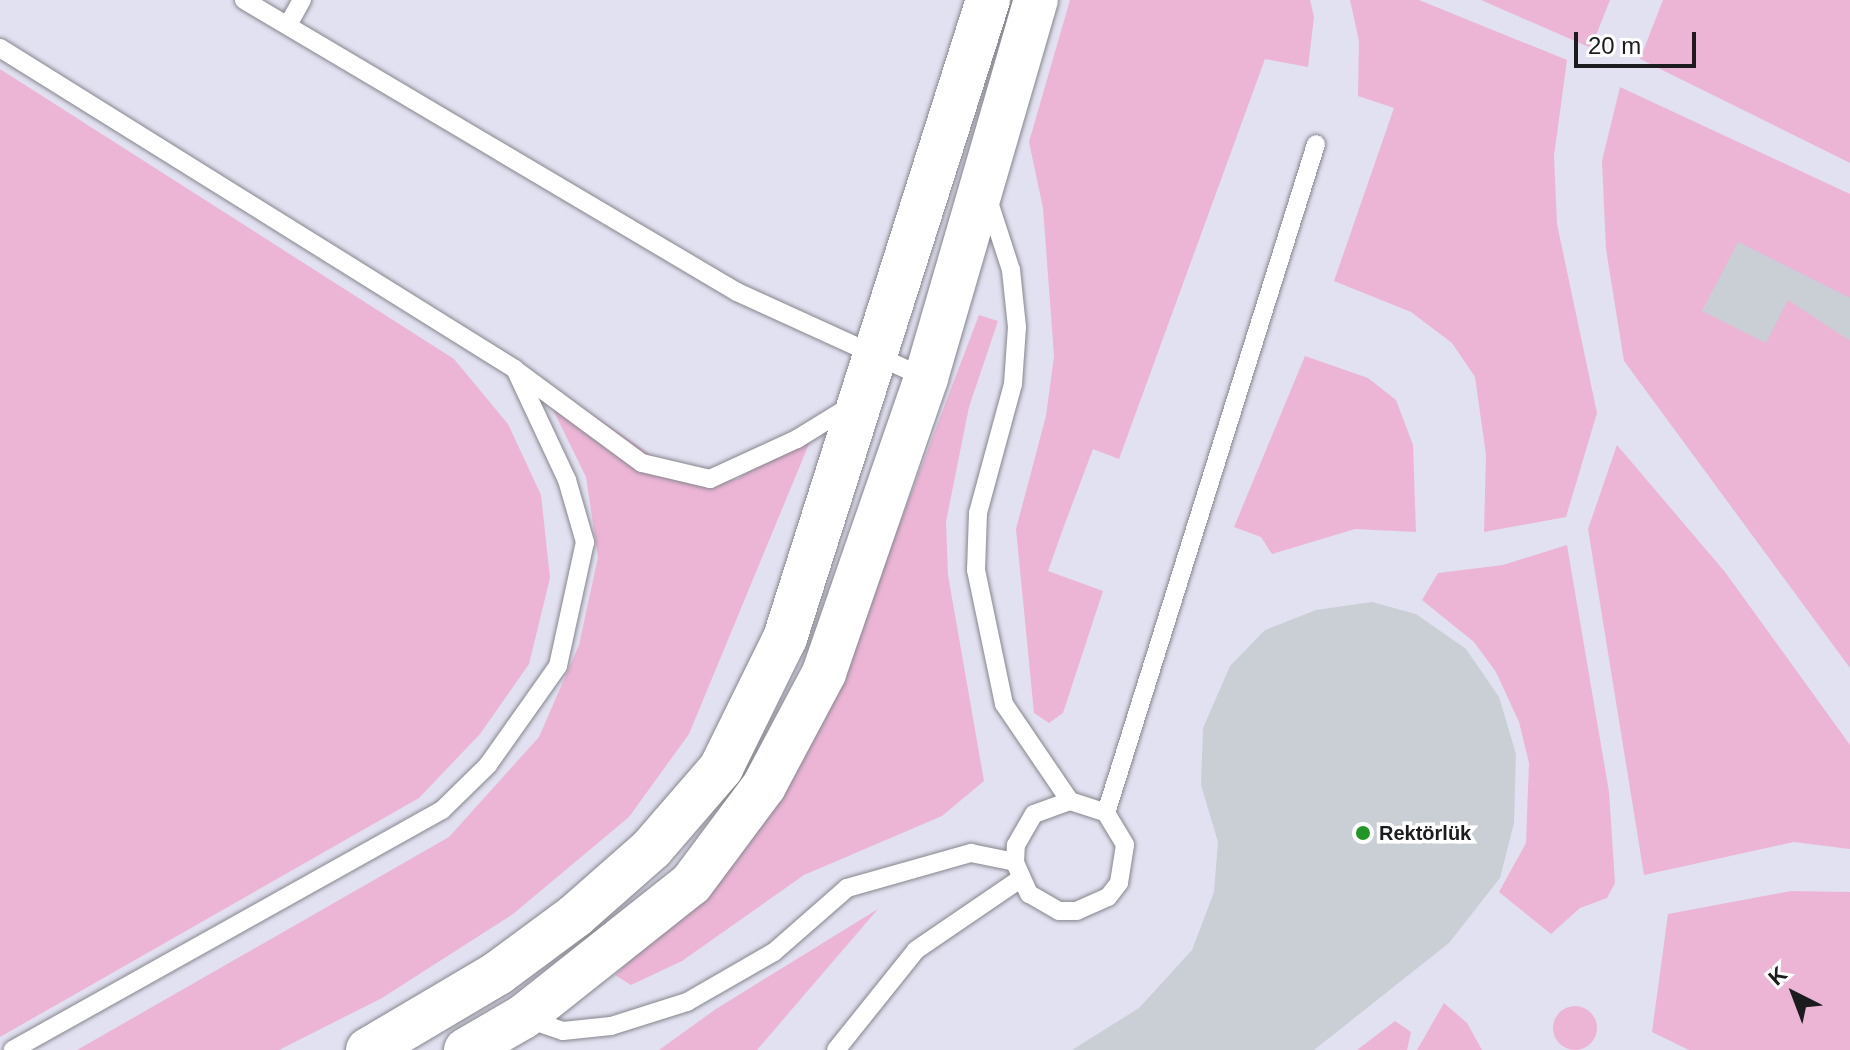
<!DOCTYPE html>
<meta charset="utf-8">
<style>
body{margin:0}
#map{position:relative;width:1850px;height:1050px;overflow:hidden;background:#ebebf3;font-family:Helvetica,sans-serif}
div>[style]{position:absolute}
.built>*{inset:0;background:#e1e1f1;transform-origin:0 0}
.green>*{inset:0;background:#ecb5d6}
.round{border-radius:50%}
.building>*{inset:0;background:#cacfd6}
.roads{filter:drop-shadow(0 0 2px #86868d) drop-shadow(0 0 2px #86868d)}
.lane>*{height:18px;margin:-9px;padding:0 9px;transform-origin:9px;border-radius:9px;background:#fff}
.secondary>*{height:44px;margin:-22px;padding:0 22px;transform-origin:22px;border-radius:22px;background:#fff}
.dots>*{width:22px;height:22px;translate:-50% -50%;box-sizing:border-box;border:4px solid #fff;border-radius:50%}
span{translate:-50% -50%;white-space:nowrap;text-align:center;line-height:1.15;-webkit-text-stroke:7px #fff;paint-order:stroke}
.poi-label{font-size:20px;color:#1c1c1f;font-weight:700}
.left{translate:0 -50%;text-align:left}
.north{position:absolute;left:1754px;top:954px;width:80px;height:80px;-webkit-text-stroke:6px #fff;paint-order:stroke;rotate:318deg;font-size:22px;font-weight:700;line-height:32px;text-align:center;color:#1c1c1f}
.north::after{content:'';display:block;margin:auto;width:28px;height:36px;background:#1c1c1f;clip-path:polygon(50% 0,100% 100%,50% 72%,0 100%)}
.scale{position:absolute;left:1574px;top:32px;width:122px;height:36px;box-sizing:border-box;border:4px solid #1c1c1f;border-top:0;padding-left:10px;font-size:24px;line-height:28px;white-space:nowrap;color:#1c1c1f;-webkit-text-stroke:6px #fff;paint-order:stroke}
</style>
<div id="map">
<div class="built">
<i style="left:0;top:0;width:1850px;height:1050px"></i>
</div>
<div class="green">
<i style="clip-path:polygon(1070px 0,1310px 0,1314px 17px,1308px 67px,1265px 59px,1119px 459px,1093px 449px,1064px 526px,1048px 571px,1103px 591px,1063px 713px,1049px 723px,1034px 713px,1016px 529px,1046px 416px,1054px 356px,1043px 208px,1029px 142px)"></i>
<i style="clip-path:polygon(1350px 0,1419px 0,1567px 60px,1554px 156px,1557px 224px,1597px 413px,1566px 517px,1484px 532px,1486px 455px,1475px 377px,1452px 343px,1411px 312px,1334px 281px,1394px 108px,1358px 96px,1359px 41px)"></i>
<i style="clip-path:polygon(1481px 0,1610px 0,1591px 48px)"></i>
<i style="clip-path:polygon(1663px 0,1850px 0,1850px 163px,1640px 59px)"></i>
<i style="clip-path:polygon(0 69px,454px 359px,508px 424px,541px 495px,550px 578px,529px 664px,480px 734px,419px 798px,0 1037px)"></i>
<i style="clip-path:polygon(1620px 87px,1850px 194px,1850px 668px,1624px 361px,1606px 249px,1602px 161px)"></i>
<i style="clip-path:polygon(979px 315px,998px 321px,969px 407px,946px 522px,948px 575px,984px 781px,942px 816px,804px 875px,682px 961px,631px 985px,615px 975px,737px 861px,825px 720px)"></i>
<i style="clip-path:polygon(1305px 356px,1368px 378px,1396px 400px,1413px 445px,1416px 532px,1355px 529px,1272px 554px,1261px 537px,1234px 527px)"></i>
<i style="clip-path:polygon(536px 375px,654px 457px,703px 483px,737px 479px,816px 427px,689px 734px,629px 817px,513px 914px,382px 998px,279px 1050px,77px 1050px,449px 837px,539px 737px,579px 645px,598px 557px,586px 477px)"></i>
<i style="clip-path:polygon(1617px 445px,1725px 572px,1850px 745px,1850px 849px,1794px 842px,1644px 875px,1588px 529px)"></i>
<i style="clip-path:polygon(1567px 545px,1609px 792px,1615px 883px,1607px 898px,1580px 908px,1551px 934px,1499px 892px,1526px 843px,1529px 763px,1519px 722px,1496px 672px,1474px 642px,1422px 600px,1438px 573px,1503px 565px)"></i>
<i style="clip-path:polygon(1791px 891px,1850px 892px,1850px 1050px,1689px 1050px,1652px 1032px,1668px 914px)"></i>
<i style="clip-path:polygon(878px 909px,757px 1050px,659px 1050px,716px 1009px)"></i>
<i style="clip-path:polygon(1444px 1003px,1467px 1023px,1482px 1050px,1417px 1050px)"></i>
<i class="round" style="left:1553px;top:1006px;width:44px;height:44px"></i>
<i style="clip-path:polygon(1395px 1021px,1411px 1032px,1407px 1050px,1357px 1050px)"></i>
</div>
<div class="building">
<i style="clip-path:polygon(1738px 242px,1850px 298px,1850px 341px,1788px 300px,1766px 343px,1702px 311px)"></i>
<i style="clip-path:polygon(1372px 602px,1416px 614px,1466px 649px,1499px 697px,1516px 754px,1514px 823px,1500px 878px,1449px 943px,1314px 1050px,1072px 1050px,1139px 1008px,1192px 950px,1214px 892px,1218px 842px,1201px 785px,1203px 728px,1230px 666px,1265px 630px,1316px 610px)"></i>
</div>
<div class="roads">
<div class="lane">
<i style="left:244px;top:0;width:573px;rotate:30.64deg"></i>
<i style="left:737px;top:292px;width:208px;rotate:24.5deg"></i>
<i style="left:288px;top:25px;width:29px;rotate:-61deg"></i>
<i style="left:0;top:48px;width:607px;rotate:31.94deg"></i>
<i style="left:515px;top:369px;width:123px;rotate:64.9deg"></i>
<i style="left:567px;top:480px;width:65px;rotate:73.8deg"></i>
<i style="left:585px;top:542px;width:127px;rotate:102.3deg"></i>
<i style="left:558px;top:666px;width:121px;rotate:125.3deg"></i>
<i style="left:488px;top:765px;width:64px;rotate:135.6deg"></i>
<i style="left:442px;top:810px;width:492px;rotate:150.8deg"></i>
<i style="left:987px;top:196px;width:78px;rotate:72deg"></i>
<i style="left:1011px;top:270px;width:57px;rotate:84deg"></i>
<i style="left:1017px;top:327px;width:57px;rotate:94deg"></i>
<i style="left:1013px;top:384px;width:134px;rotate:105.2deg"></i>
<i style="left:978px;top:513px;width:57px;rotate:92deg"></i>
<i style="left:976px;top:570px;width:137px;rotate:78.2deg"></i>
<i style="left:1004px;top:704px;width:117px;rotate:55.8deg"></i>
<i style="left:1070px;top:801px;width:38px;rotate:18deg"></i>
<i style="left:1106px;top:813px;width:37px;rotate:59deg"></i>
<i style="left:1125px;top:845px;width:38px;rotate:99deg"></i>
<i style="left:1119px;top:883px;width:18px;rotate:128deg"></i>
<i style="left:1108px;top:897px;width:34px;rotate:156deg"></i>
<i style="left:1077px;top:911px;width:18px;rotate:180deg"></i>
<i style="left:1059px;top:911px;width:34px;rotate:-150deg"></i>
<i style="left:1029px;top:894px;width:35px;rotate:-114deg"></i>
<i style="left:1015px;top:862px;width:17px;rotate:-87deg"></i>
<i style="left:1016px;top:845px;width:36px;rotate:-60deg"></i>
<i style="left:1034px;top:814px;width:38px;rotate:-20deg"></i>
<i style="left:517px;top:371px;width:155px;rotate:36.4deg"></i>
<i style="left:642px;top:463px;width:70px;rotate:13.2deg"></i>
<i style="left:710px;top:479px;width:96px;rotate:-24.7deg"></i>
<i style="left:797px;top:439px;width:65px;rotate:-31.7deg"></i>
<i style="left:1106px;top:813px;width:701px;rotate:-72.57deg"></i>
<i style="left:525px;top:1018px;width:40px;rotate:18.9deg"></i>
<i style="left:563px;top:1031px;width:48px;rotate:-5.9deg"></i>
<i style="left:611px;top:1026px;width:80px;rotate:-17.5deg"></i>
<i style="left:687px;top:1002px;width:100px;rotate:-29.9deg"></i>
<i style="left:774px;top:952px;width:97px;rotate:-41.2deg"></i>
<i style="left:847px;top:888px;width:129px;rotate:-15.8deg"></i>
<i style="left:971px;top:853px;width:45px;rotate:11.6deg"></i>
<i style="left:836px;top:1050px;width:128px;rotate:-51.3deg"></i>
<i style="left:916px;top:950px;width:126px;rotate:-34.3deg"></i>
</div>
<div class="secondary">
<i style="left:368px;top:1050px;width:151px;rotate:-30.6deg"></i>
<i style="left:498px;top:973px;width:96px;rotate:-36.5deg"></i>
<i style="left:575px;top:916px;width:103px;rotate:-41.4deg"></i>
<i style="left:652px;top:848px;width:106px;rotate:-49.2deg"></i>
<i style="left:721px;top:768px;width:145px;rotate:-63.8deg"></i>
<i style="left:785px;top:638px;width:670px;rotate:-72.35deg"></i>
<i style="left:466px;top:1050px;width:66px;rotate:-30.1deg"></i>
<i style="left:523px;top:1017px;width:214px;rotate:-38.4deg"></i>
<i style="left:691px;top:884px;width:122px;rotate:-53.3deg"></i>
<i style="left:764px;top:786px;width:128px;rotate:-62deg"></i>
<i style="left:824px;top:673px;width:312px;rotate:-70.9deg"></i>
<i style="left:926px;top:378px;width:394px;rotate:-73.8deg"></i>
</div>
</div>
<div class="dots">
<i style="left:1363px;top:833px;background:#229727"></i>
</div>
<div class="poi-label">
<span class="left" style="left:1379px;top:833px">Rektörlük</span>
</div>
<div class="north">K</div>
<div class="scale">20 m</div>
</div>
